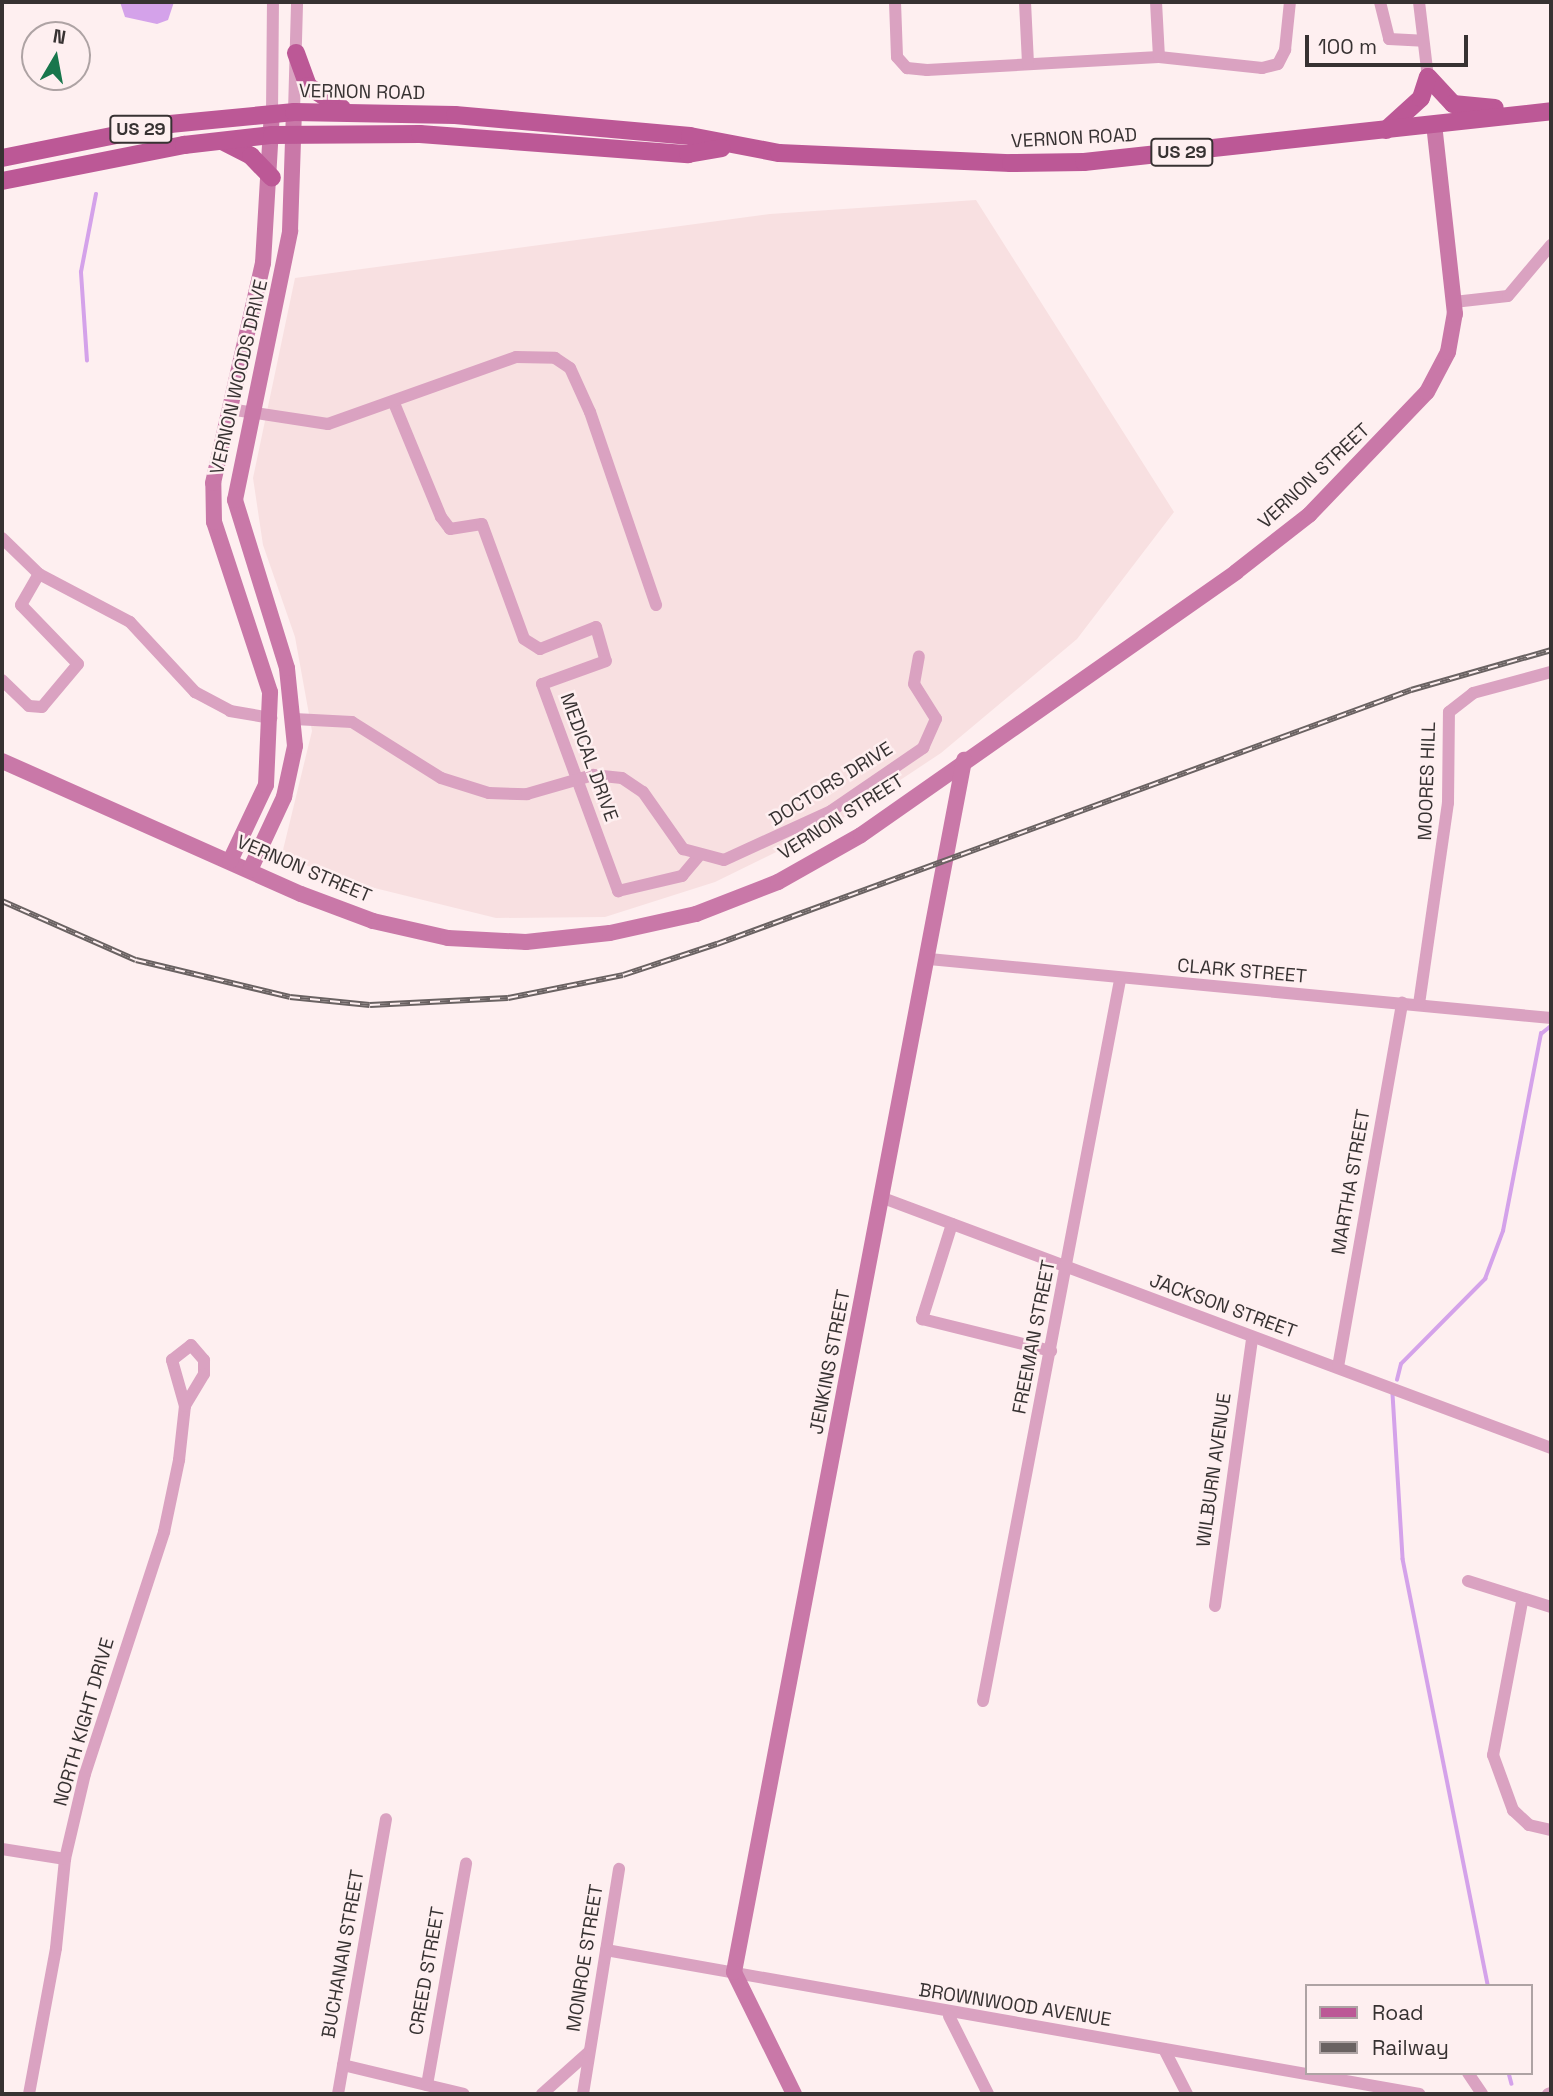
<!DOCTYPE html>
<style>
body{margin:0}
#map{position:relative;width:1553px;height:2096px;overflow:hidden;background:#feeff0;font-family:"Space Grotesk",sans-serif}
div>[style]{position:absolute}
.built>*{inset:0;background:#f8e0e1}
.water>*{inset:0;background:#d4a2ea}
.stream>*{height:3.5px;margin:-1.75px;padding:0 1.75px;transform-origin:1.75px;border-radius:1.75px;background:#d4a2ea}
.street>*{height:12px;margin:-6px;padding:0 6px;transform-origin:6px;border-radius:6px;background:#daa2c1}
.secondary>*{height:16px;margin:-8px;padding:0 8px;transform-origin:8px;border-radius:8px;background:#c978a8}
.primary>*{height:18px;margin:-9px;padding:0 9px;transform-origin:9px;border-radius:9px;background:#bc5896}
.rail>*{height:6px;margin-top:-3px;transform-origin:0;background:repeating-linear-gradient(90deg,#feeff0 0 10px,#6a6262 0 20px);box-sizing:border-box;border-block:2px solid #6a6262}
span{translate:-50% -50%;white-space:nowrap;text-align:center;line-height:1.15;-webkit-text-stroke:5px #feeff0;paint-order:stroke}
.shield-label span{padding:2px 5px;background:#feeff0;border:2px solid;border-radius:5px;-webkit-text-stroke-width:0}
.shield-label{font-size:18px;color:#373232;font-weight:700}
.street-label{font-size:19px;color:#373232}
.frame{position:absolute;inset:0;border:4px solid #373232;pointer-events:none}
.legend{position:absolute;left:1305px;top:1984px;width:228px;height:91px;box-sizing:border-box;background:#feeff0;border:2px solid #aea3a4;margin:0;padding:9px 12px;list-style:none;font-size:21px;color:#373232}
.legend li{display:flex;align-items:center;gap:14px;height:35px}
.legend b{width:35px;border:2px solid #aea3a4}
.north{position:absolute;left:21px;top:21px;width:70px;height:70px;box-sizing:border-box;background:#feeff0;border:2px solid #aea3a4;border-radius:50%;rotate:10deg;font-size:19px;font-weight:700;line-height:28px;text-align:center;color:#373232}
.north::after{content:'';display:block;margin:auto;width:24px;height:32px;background:#18764c;clip-path:polygon(50% 0,100% 100%,50% 72%,0 100%)}
.scale{position:absolute;left:1305px;top:35px;width:163px;height:32px;box-sizing:border-box;border:4px solid #373232;border-top:0;padding-left:9px;font-size:21px;line-height:24px;white-space:nowrap;color:#373232;-webkit-text-stroke:5px #feeff0;paint-order:stroke}
</style>
<div id="map">
<div class="built">
<i style="clip-path:polygon(976px 200px,1174px 512px,1077px 639px,941px 753px,837px 822px,715px 882px,605px 917px,496px 918px,334px 878px,282px 854px,312px 731px,295px 637px,263px 545px,253px 478px,295px 278px,770px 214px)"></i>
</div>
<div class="water">
<i style="clip-path:polygon(120px 2px,174px 2px,168px 20px,157px 24px,125px 17px)"></i>
</div>
<div class="stream">
<i style="left:87px;top:361px;width:89px;rotate:-93.9deg"></i>
<i style="left:81px;top:272px;width:79px;rotate:-79.1deg"></i>
<i style="left:1397px;top:1380px;width:16px;rotate:-76deg"></i>
<i style="left:1401px;top:1364px;width:120px;rotate:-45.3deg"></i>
<i style="left:1485px;top:1279px;width:51px;rotate:-69.4deg"></i>
<i style="left:1503px;top:1231px;width:201px;rotate:-79.1deg"></i>
<i style="left:1541px;top:1034px;width:13px;rotate:-39deg"></i>
<i style="left:1393px;top:1394px;width:165px;rotate:86.5deg"></i>
<i style="left:1403px;top:1559px;width:435px;rotate:78.7deg"></i>
<i style="left:1509px;top:2073px;width:11px;rotate:75deg"></i>
</div>
<div class="street">
<i style="left:895px;top:2px;width:55px;rotate:87.9deg"></i>
<i style="left:897px;top:57px;width:15px;rotate:48deg"></i>
<i style="left:907px;top:68px;width:20px;rotate:6deg"></i>
<i style="left:927px;top:70px;width:232px;rotate:-3.2deg"></i>
<i style="left:1159px;top:57px;width:104px;rotate:6.1deg"></i>
<i style="left:1262px;top:68px;width:16px;rotate:-14deg"></i>
<i style="left:1278px;top:64px;width:16px;rotate:-63deg"></i>
<i style="left:1285px;top:50px;width:48px;rotate:-84.1deg"></i>
<i style="left:1025px;top:2px;width:62px;rotate:87.2deg"></i>
<i style="left:1156px;top:2px;width:55px;rotate:86.9deg"></i>
<i style="left:1380px;top:2px;width:38px;rotate:76deg"></i>
<i style="left:1389px;top:39px;width:34px;rotate:3deg"></i>
<i style="left:1419px;top:2px;width:76px;rotate:83.2deg"></i>
<i style="left:294px;top:112px;width:110px;rotate:-88.4deg"></i>
<i style="left:272px;top:113px;width:111px;rotate:-89.5deg"></i>
<i style="left:1454px;top:302px;width:54px;rotate:-6.3deg"></i>
<i style="left:1508px;top:296px;width:67px;rotate:-49.9deg"></i>
<i style="left:394px;top:403px;width:123px;rotate:67.6deg"></i>
<i style="left:441px;top:517px;width:15px;rotate:53deg"></i>
<i style="left:450px;top:529px;width:32px;rotate:-9deg"></i>
<i style="left:482px;top:524px;width:122px;rotate:69.9deg"></i>
<i style="left:524px;top:639px;width:19px;rotate:32deg"></i>
<i style="left:540px;top:649px;width:60px;rotate:-21.4deg"></i>
<i style="left:596px;top:627px;width:35px;rotate:74deg"></i>
<i style="left:606px;top:661px;width:68px;rotate:160.2deg"></i>
<i style="left:542px;top:684px;width:221px;rotate:69.8deg"></i>
<i style="left:618px;top:891px;width:66px;rotate:-13.2deg"></i>
<i style="left:682px;top:876px;width:25px;rotate:-50deg"></i>
<i style="left:229px;top:409px;width:100px;rotate:8.6deg"></i>
<i style="left:328px;top:424px;width:200px;rotate:-19.6deg"></i>
<i style="left:516px;top:357px;width:39px;rotate:1deg"></i>
<i style="left:555px;top:358px;width:18px;rotate:34deg"></i>
<i style="left:570px;top:368px;width:48px;rotate:65.6deg"></i>
<i style="left:590px;top:412px;width:204px;rotate:71.1deg"></i>
<i style="left:2px;top:538px;width:52px;rotate:44.2deg"></i>
<i style="left:39px;top:574px;width:103px;rotate:27.8deg"></i>
<i style="left:130px;top:622px;width:96px;rotate:47.1deg"></i>
<i style="left:195px;top:692px;width:40px;rotate:28deg"></i>
<i style="left:230px;top:711px;width:42px;rotate:9.7deg"></i>
<i style="left:2px;top:680px;width:37px;rotate:44deg"></i>
<i style="left:29px;top:706px;width:13px;rotate:4deg"></i>
<i style="left:42px;top:707px;width:56px;rotate:-50.1deg"></i>
<i style="left:78px;top:664px;width:82px;rotate:-134deg"></i>
<i style="left:21px;top:605px;width:36px;rotate:-60deg"></i>
<i style="left:294px;top:719px;width:58px;rotate:3deg"></i>
<i style="left:352px;top:722px;width:105px;rotate:32.2deg"></i>
<i style="left:441px;top:778px;width:50px;rotate:17.4deg"></i>
<i style="left:489px;top:793px;width:38px;rotate:2deg"></i>
<i style="left:527px;top:794px;width:69px;rotate:-16.1deg"></i>
<i style="left:593px;top:775px;width:29px;rotate:6deg"></i>
<i style="left:622px;top:778px;width:25px;rotate:34deg"></i>
<i style="left:643px;top:792px;width:70px;rotate:54.9deg"></i>
<i style="left:683px;top:849px;width:42px;rotate:15deg"></i>
<i style="left:724px;top:860px;width:118px;rotate:-24.6deg"></i>
<i style="left:831px;top:811px;width:112px;rotate:-34.4deg"></i>
<i style="left:923px;top:748px;width:32px;rotate:-66deg"></i>
<i style="left:936px;top:719px;width:41px;rotate:-122.2deg"></i>
<i style="left:914px;top:684px;width:28px;rotate:-80deg"></i>
<i style="left:929px;top:959px;width:625px;rotate:5.42deg"></i>
<i style="left:1419px;top:1004px;width:203px;rotate:-81.8deg"></i>
<i style="left:1448px;top:803px;width:91px;rotate:-89.4deg"></i>
<i style="left:1449px;top:712px;width:31px;rotate:-38deg"></i>
<i style="left:1473px;top:693px;width:81px;rotate:-15.1deg"></i>
<i style="left:883px;top:1198px;width:713px;rotate:20.52deg"></i>
<i style="left:952px;top:1224px;width:100px;rotate:107.5deg"></i>
<i style="left:922px;top:1319px;width:133px;rotate:13.9deg"></i>
<i style="left:1338px;top:1367px;width:370px;rotate:-80deg"></i>
<i style="left:1468px;top:1581px;width:87px;rotate:17.4deg"></i>
<i style="left:1522px;top:1602px;width:156px;rotate:100.7deg"></i>
<i style="left:1493px;top:1755px;width:59px;rotate:70deg"></i>
<i style="left:1513px;top:1810px;width:22px;rotate:43deg"></i>
<i style="left:1529px;top:1825px;width:23px;rotate:13deg"></i>
<i style="left:1215px;top:1606px;width:270px;rotate:-82.1deg"></i>
<i style="left:983px;top:1701px;width:734px;rotate:-79.24deg"></i>
<i style="left:2px;top:1849px;width:64px;rotate:9deg"></i>
<i style="left:606px;top:1950px;width:826px;rotate:10.04deg"></i>
<i style="left:949px;top:2016px;width:87px;rotate:63.4deg"></i>
<i style="left:1164px;top:2049px;width:51px;rotate:62.9deg"></i>
<i style="left:343px;top:2065px;width:124px;rotate:13.5deg"></i>
<i style="left:1468px;top:2073px;width:25px;rotate:56deg"></i>
<i style="left:427px;top:2085px;width:225px;rotate:-80deg"></i>
<i style="left:29px;top:2094px;width:148px;rotate:-79.5deg"></i>
<i style="left:56px;top:1948px;width:89px;rotate:-84.2deg"></i>
<i style="left:65px;top:1859px;width:87px;rotate:-76.8deg"></i>
<i style="left:85px;top:1774px;width:255px;rotate:-71.9deg"></i>
<i style="left:164px;top:1532px;width:74px;rotate:-78.2deg"></i>
<i style="left:179px;top:1460px;width:54px;rotate:-83.7deg"></i>
<i style="left:185px;top:1406px;width:48px;rotate:-105.8deg"></i>
<i style="left:172px;top:1360px;width:24px;rotate:-38deg"></i>
<i style="left:191px;top:1345px;width:20px;rotate:49deg"></i>
<i style="left:204px;top:1360px;width:14px;rotate:90deg"></i>
<i style="left:204px;top:1374px;width:37px;rotate:121deg"></i>
<i style="left:338px;top:2094px;width:279px;rotate:-80.1deg"></i>
<i style="left:542px;top:2094px;width:63px;rotate:-41.8deg"></i>
<i style="left:583px;top:2094px;width:228px;rotate:-80.9deg"></i>
<i style="left:1548px;top:2094px;width:3px;rotate:-18deg"></i>
</div>
<div class="secondary">
<i style="left:2px;top:761px;width:327px;rotate:24deg"></i>
<i style="left:301px;top:894px;width:77px;rotate:20.6deg"></i>
<i style="left:373px;top:921px;width:77px;rotate:12.8deg"></i>
<i style="left:448px;top:938px;width:78px;rotate:2.9deg"></i>
<i style="left:526px;top:942px;width:84px;rotate:-6.1deg"></i>
<i style="left:610px;top:933px;width:88px;rotate:-12.5deg"></i>
<i style="left:696px;top:914px;width:88px;rotate:-21.3deg"></i>
<i style="left:778px;top:882px;width:95px;rotate:-29.5deg"></i>
<i style="left:861px;top:835px;width:458px;rotate:-35deg"></i>
<i style="left:1236px;top:572px;width:93px;rotate:-38deg"></i>
<i style="left:1309px;top:515px;width:170px;rotate:-46.2deg"></i>
<i style="left:1427px;top:392px;width:45px;rotate:-62.3deg"></i>
<i style="left:1448px;top:352px;width:39px;rotate:-80deg"></i>
<i style="left:1455px;top:314px;width:190px;rotate:-96.3deg"></i>
<i style="left:230px;top:861px;width:84px;rotate:-64.7deg"></i>
<i style="left:266px;top:785px;width:93px;rotate:-87.5deg"></i>
<i style="left:270px;top:692px;width:179px;rotate:-108.2deg"></i>
<i style="left:214px;top:522px;width:39px;rotate:-91deg"></i>
<i style="left:213px;top:483px;width:226px;rotate:-77.2deg"></i>
<i style="left:263px;top:263px;width:150px;rotate:-86.6deg"></i>
<i style="left:250px;top:870px;width:81px;rotate:-65deg"></i>
<i style="left:284px;top:797px;width:52px;rotate:-77.8deg"></i>
<i style="left:295px;top:746px;width:78px;rotate:-95.9deg"></i>
<i style="left:287px;top:668px;width:176px;rotate:-107.2deg"></i>
<i style="left:235px;top:500px;width:275px;rotate:-78.4deg"></i>
<i style="left:290px;top:231px;width:119px;rotate:-88.1deg"></i>
<i style="left:794px;top:2094px;width:136px;rotate:-116.2deg"></i>
<i style="left:734px;top:1972px;width:1234px;rotate:-79.25deg"></i>
</div>
<div class="primary">
<i style="left:296px;top:53px;width:35px;rotate:70deg"></i>
<i style="left:308px;top:86px;width:40px;rotate:32.9deg"></i>
<i style="left:1428px;top:77px;width:37px;rotate:47deg"></i>
<i style="left:1453px;top:104px;width:42px;rotate:5.4deg"></i>
<i style="left:1386px;top:130px;width:47px;rotate:-42.4deg"></i>
<i style="left:1421px;top:98px;width:22px;rotate:-72deg"></i>
<i style="left:222px;top:141px;width:33px;rotate:27deg"></i>
<i style="left:251px;top:156px;width:30px;rotate:46deg"></i>
<i style="left:2px;top:158px;width:171px;rotate:-11.4deg"></i>
<i style="left:170px;top:124px;width:125px;rotate:-5.5deg"></i>
<i style="left:294px;top:112px;width:161px;rotate:1.1deg"></i>
<i style="left:455px;top:115px;width:236px;rotate:5.1deg"></i>
<i style="left:690px;top:136px;width:91px;rotate:10.8deg"></i>
<i style="left:779px;top:153px;width:232px;rotate:2.5deg"></i>
<i style="left:1011px;top:163px;width:73px;rotate:-0.8deg"></i>
<i style="left:1084px;top:162px;width:470px;rotate:-6.2deg"></i>
<i style="left:2px;top:181px;width:186px;rotate:-11.2deg"></i>
<i style="left:184px;top:145px;width:89px;rotate:-6.5deg"></i>
<i style="left:272px;top:135px;width:148px;rotate:-0.4deg"></i>
<i style="left:420px;top:134px;width:269px;rotate:4.3deg"></i>
<i style="left:688px;top:154px;width:34px;rotate:-10deg"></i>
</div>
<div class="rail">
<i style="left:2px;top:901px;width:146px;rotate:23.8deg"></i>
<i style="left:136px;top:960px;width:158px;rotate:13.5deg"></i>
<i style="left:290px;top:997px;width:80px;rotate:5.7deg"></i>
<i style="left:370px;top:1005px;width:138px;rotate:-2.9deg"></i>
<i style="left:508px;top:998px;width:117px;rotate:-11.3deg"></i>
<i style="left:623px;top:975px;width:99px;rotate:-18.3deg"></i>
<i style="left:717px;top:944px;width:739px;rotate:-20.1deg"></i>
<i style="left:1411px;top:690px;width:146px;rotate:-15.9deg"></i>
</div>
<div class="shield-label">
<span style="left:141px;top:129px">US 29</span>
<span style="left:1182px;top:152px">US 29</span>
</div>
<div class="street-label">
<span style="left:362px;top:92px;rotate:1deg">VERNON ROAD</span>
<span style="left:1074px;top:138px;rotate:-3deg">VERNON ROAD</span>
<span style="left:239px;top:377px;rotate:-77deg">VERNON WOODS DRIVE</span>
<span style="left:1314px;top:476px;rotate:-43deg">VERNON STREET</span>
<span style="left:589px;top:757px;rotate:70deg">MEDICAL DRIVE</span>
<span style="left:1427px;top:781px;rotate:-88deg">MOORES HILL</span>
<span style="left:831px;top:784px;rotate:-32deg">DOCTORS DRIVE</span>
<span style="left:841px;top:817px;rotate:-32deg">VERNON STREET</span>
<span style="left:304px;top:869px;rotate:23deg">VERNON STREET</span>
<span style="left:1242px;top:971px;rotate:5deg">CLARK STREET</span>
<span style="left:1351px;top:1182px;rotate:-80deg">MARTHA STREET</span>
<span style="left:1223px;top:1306px;rotate:20deg">JACKSON STREET</span>
<span style="left:1034px;top:1337px;rotate:-79deg">FREEMAN STREET</span>
<span style="left:830px;top:1362px;rotate:-79deg">JENKINS STREET</span>
<span style="left:1214px;top:1470px;rotate:-82deg">WILBURN AVENUE</span>
<span style="left:84px;top:1722px;rotate:-74deg">NORTH KIGHT DRIVE</span>
<span style="left:343px;top:1954px;rotate:-80deg">BUCHANAN STREET</span>
<span style="left:585px;top:1958px;rotate:-81deg">MONROE STREET</span>
<span style="left:427px;top:1971px;rotate:-80deg">CREED STREET</span>
<span style="left:1015px;top:2005px;rotate:9deg">BROWNWOOD AVENUE</span>
</div>
<div class="frame"></div>
<ul class="legend">
<li><b style="height:9px;background:#bc5896"></b>Road</li>
<li><b style="height:9px;background:#6a6262"></b>Railway</li>
</ul>
<div class="north">N</div>
<div class="scale">100 m</div>
</div>
